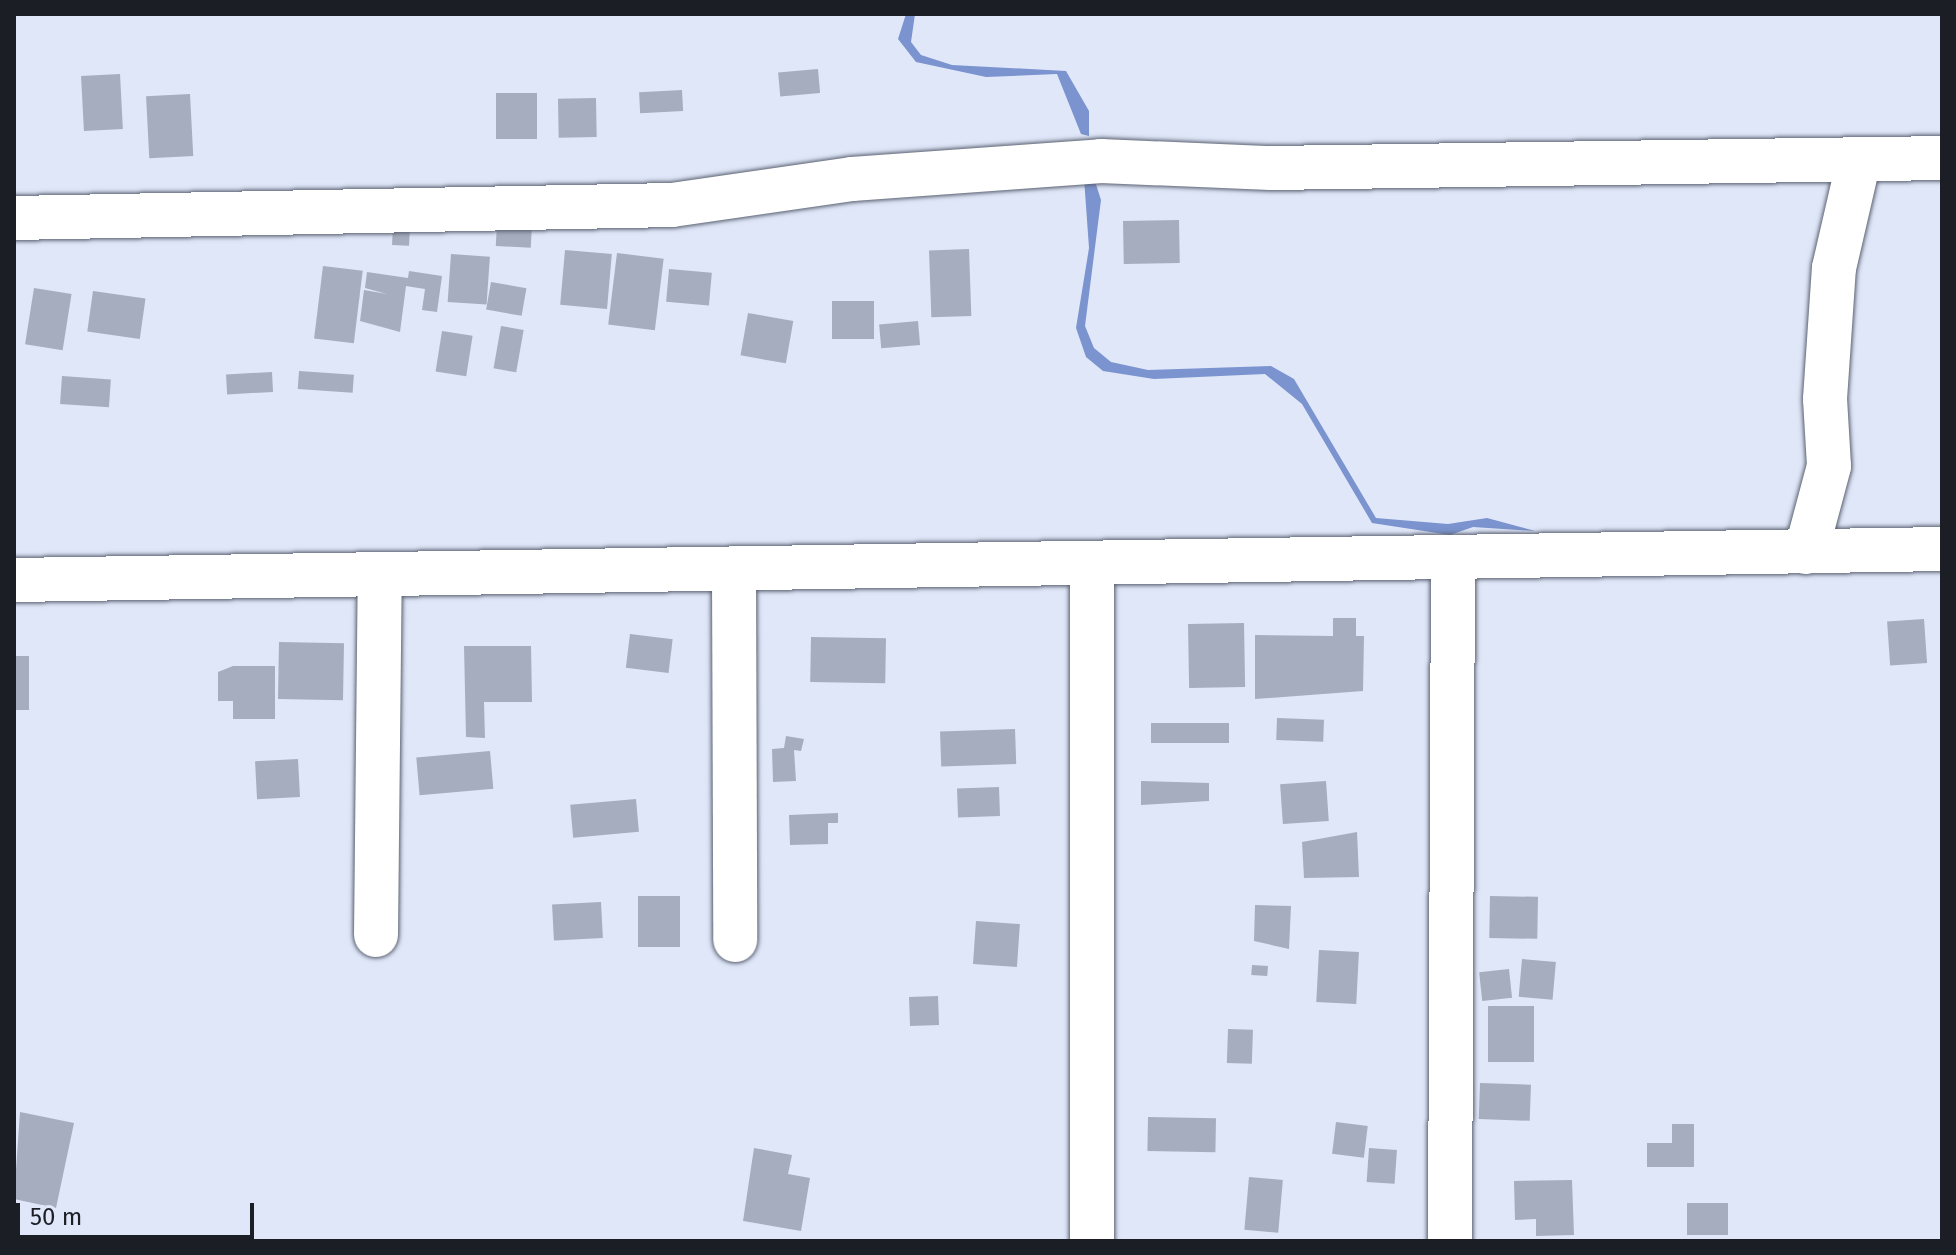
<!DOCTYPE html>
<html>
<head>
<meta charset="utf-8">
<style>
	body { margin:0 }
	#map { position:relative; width:1956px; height:1255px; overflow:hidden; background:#dfe7f9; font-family:"Fira Sans",sans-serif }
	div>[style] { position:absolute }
	.water>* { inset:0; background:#7b93ce }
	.building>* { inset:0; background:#a6adbe; transform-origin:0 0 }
	.roads { filter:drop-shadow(0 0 2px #5b6271) drop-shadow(0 0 2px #5b6271) }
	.minor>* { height:44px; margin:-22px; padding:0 22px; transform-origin:22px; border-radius:22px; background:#fff }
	span { translate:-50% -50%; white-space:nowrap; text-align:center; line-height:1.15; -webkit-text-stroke:8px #dfe7f9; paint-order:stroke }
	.frame { position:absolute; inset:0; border:16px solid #1c1e25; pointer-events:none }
	.scale { position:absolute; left:16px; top:1203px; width:238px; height:36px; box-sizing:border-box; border:4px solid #1c1e25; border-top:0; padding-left:10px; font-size:24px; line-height:28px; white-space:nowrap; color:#1c1e25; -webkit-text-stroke:6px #dfe7f9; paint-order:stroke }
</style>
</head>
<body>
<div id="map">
	<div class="water">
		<i style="clip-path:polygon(906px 14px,915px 14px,911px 42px,921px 55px,952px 65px,1066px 71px,1089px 111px,1089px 136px,1081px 134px,1057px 74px,986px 77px,916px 62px,898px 39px)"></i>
		<i style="clip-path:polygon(1084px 178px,1094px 178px,1101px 200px,1085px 326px,1094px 348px,1111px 362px,1148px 370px,1271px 366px,1294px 379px,1376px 518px,1448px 524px,1487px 518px,1535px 531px,1473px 527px,1450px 535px,1372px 523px,1302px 404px,1265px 374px,1154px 379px,1103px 371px,1086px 357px,1076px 328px,1089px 248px)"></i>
	</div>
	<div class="building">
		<i style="left:818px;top:69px;width:24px;height:40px;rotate:85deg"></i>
		<i style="left:120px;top:74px;width:55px;height:39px;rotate:87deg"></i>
		<i style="left:682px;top:90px;width:21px;height:43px;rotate:87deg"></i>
		<i style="left:537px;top:93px;width:46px;height:41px;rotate:90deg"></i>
		<i style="left:190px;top:94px;width:62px;height:44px;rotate:87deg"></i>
		<i style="left:596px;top:98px;width:39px;height:38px;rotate:89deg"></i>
		<i style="left:1179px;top:220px;width:43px;height:56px;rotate:89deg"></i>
		<i style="left:497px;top:223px;width:35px;height:23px;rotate:3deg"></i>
		<i style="left:393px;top:226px;width:17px;height:19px;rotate:3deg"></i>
		<i style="left:969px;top:249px;width:67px;height:40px;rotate:88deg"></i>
		<i style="left:565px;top:250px;width:47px;height:55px;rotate:5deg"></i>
		<i style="left:617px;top:253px;width:47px;height:72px;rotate:7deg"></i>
		<i style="left:451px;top:254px;width:39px;height:48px;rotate:4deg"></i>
		<i style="left:323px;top:266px;width:40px;height:73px;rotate:7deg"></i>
		<i style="left:669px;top:269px;width:43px;height:33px;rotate:5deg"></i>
		<i style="clip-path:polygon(409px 271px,442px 276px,437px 312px,422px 310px,425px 289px,406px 286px,400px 332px,360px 321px,364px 290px,387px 294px,365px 288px,367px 272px,408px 278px)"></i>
		<i style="left:491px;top:282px;width:36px;height:28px;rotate:10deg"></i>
		<i style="left:34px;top:288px;width:38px;height:57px;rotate:9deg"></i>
		<i style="left:93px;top:291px;width:53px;height:41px;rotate:8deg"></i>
		<i style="left:832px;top:301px;width:42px;height:38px"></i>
		<i style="left:748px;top:313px;width:46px;height:43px;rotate:10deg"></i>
		<i style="left:918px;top:321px;width:24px;height:39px;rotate:85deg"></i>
		<i style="left:501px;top:326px;width:23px;height:43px;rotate:10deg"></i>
		<i style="left:442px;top:331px;width:31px;height:41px;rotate:9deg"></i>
		<i style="left:299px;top:371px;width:55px;height:18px;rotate:4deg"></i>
		<i style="left:272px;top:372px;width:20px;height:46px;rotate:87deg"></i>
		<i style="left:62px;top:376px;width:49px;height:28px;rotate:4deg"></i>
		<i style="clip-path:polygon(1333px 618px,1356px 618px,1356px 636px,1364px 636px,1363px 691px,1255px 699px,1255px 635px,1333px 636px)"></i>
		<i style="left:1924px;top:619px;width:44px;height:37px;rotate:86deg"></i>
		<i style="left:1244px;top:623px;width:64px;height:56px;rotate:89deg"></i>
		<i style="left:630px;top:634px;width:43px;height:34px;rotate:7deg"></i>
		<i style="left:811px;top:637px;width:75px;height:45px;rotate:1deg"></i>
		<i style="left:279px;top:642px;width:65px;height:57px;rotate:1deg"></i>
		<i style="clip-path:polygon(464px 646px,531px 646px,532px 702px,484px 702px,485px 738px,466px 737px)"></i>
		<i style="left:14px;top:656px;width:15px;height:54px"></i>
		<i style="clip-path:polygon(233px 666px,275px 666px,275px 719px,233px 719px,233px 701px,218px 701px,218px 672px)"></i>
		<i style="left:1277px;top:718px;width:47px;height:22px;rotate:2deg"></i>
		<i style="left:1229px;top:723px;width:20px;height:78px;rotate:90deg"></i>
		<i style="left:1015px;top:729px;width:35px;height:75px;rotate:88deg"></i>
		<i style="clip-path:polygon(786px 736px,804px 739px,801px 751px,794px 750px,796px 781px,773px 782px,772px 749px,784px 748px)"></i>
		<i style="left:490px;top:751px;width:38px;height:74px;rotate:85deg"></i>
		<i style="left:298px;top:759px;width:38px;height:43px;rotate:87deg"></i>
		<i style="clip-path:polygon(1141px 781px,1209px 783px,1209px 801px,1141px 805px)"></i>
		<i style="left:1326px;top:781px;width:40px;height:46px;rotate:86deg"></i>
		<i style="left:999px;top:787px;width:29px;height:42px;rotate:88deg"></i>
		<i style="left:636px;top:799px;width:33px;height:66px;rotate:85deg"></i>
		<i style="clip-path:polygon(838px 813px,838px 823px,828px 823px,828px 844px,790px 845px,789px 815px)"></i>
		<i style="clip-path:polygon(1357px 832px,1359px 877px,1304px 878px,1302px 842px)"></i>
		<i style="left:638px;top:896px;width:42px;height:51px"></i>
		<i style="left:1490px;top:896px;width:48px;height:42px;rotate:1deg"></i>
		<i style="left:601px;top:902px;width:36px;height:49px;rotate:87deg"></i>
		<i style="clip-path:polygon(1255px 905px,1291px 906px,1289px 949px,1254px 941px)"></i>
		<i style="left:976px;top:921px;width:44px;height:43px;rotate:4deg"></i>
		<i style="left:1319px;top:950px;width:40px;height:52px;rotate:3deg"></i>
		<i style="left:1522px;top:959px;width:34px;height:38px;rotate:5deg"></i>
		<i style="left:1252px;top:965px;width:16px;height:10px;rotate:4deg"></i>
		<i style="left:1509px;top:969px;width:29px;height:30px;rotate:84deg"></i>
		<i style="left:938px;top:996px;width:29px;height:29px;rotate:88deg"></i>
		<i style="left:1534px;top:1006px;width:56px;height:46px;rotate:90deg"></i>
		<i style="left:1228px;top:1029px;width:25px;height:34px;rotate:2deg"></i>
		<i style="left:1480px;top:1083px;width:51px;height:36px;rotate:2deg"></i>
		<i style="clip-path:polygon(20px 1112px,74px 1123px,56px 1208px,14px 1199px)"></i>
		<i style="left:1148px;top:1117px;width:68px;height:34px;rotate:1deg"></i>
		<i style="left:1336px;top:1122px;width:32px;height:32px;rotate:7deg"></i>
		<i style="clip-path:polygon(1672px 1124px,1694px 1124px,1694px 1167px,1647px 1167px,1647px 1143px,1672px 1143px)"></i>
		<i style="clip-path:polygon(754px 1148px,792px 1155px,788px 1174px,810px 1178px,801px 1231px,743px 1221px)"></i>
		<i style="left:1369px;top:1148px;width:28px;height:34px;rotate:4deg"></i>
		<i style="left:1249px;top:1177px;width:34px;height:53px;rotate:5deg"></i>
		<i style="clip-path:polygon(1572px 1180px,1574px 1235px,1536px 1236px,1536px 1219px,1515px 1220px,1514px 1181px)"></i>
		<i style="left:1687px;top:1203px;width:41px;height:32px"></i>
	</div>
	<div class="roads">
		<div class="minor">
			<i style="left:14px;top:218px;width:658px;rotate:-1.13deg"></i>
			<i style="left:672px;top:205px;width:182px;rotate:-8.2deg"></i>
			<i style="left:852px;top:179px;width:250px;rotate:-4.1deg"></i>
			<i style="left:1101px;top:161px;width:170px;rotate:2.4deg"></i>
			<i style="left:1271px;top:168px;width:671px;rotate:-0.85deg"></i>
			<i style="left:1806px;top:552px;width:89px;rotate:-75deg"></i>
			<i style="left:1829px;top:466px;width:67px;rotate:-93.4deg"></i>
			<i style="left:1825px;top:399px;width:131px;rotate:-86.1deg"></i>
			<i style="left:1834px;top:268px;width:111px;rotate:-77deg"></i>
			<i style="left:734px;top:572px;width:368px;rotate:89.8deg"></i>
			<i style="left:14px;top:580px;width:1928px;rotate:-0.92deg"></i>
			<i style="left:376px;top:935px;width:359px;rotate:-89.4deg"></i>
			<i style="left:1092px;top:1241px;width:673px;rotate:-90deg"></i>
			<i style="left:1450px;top:1241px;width:681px;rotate:-89.75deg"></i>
		</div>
	</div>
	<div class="frame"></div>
	<div class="scale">50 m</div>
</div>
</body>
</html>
